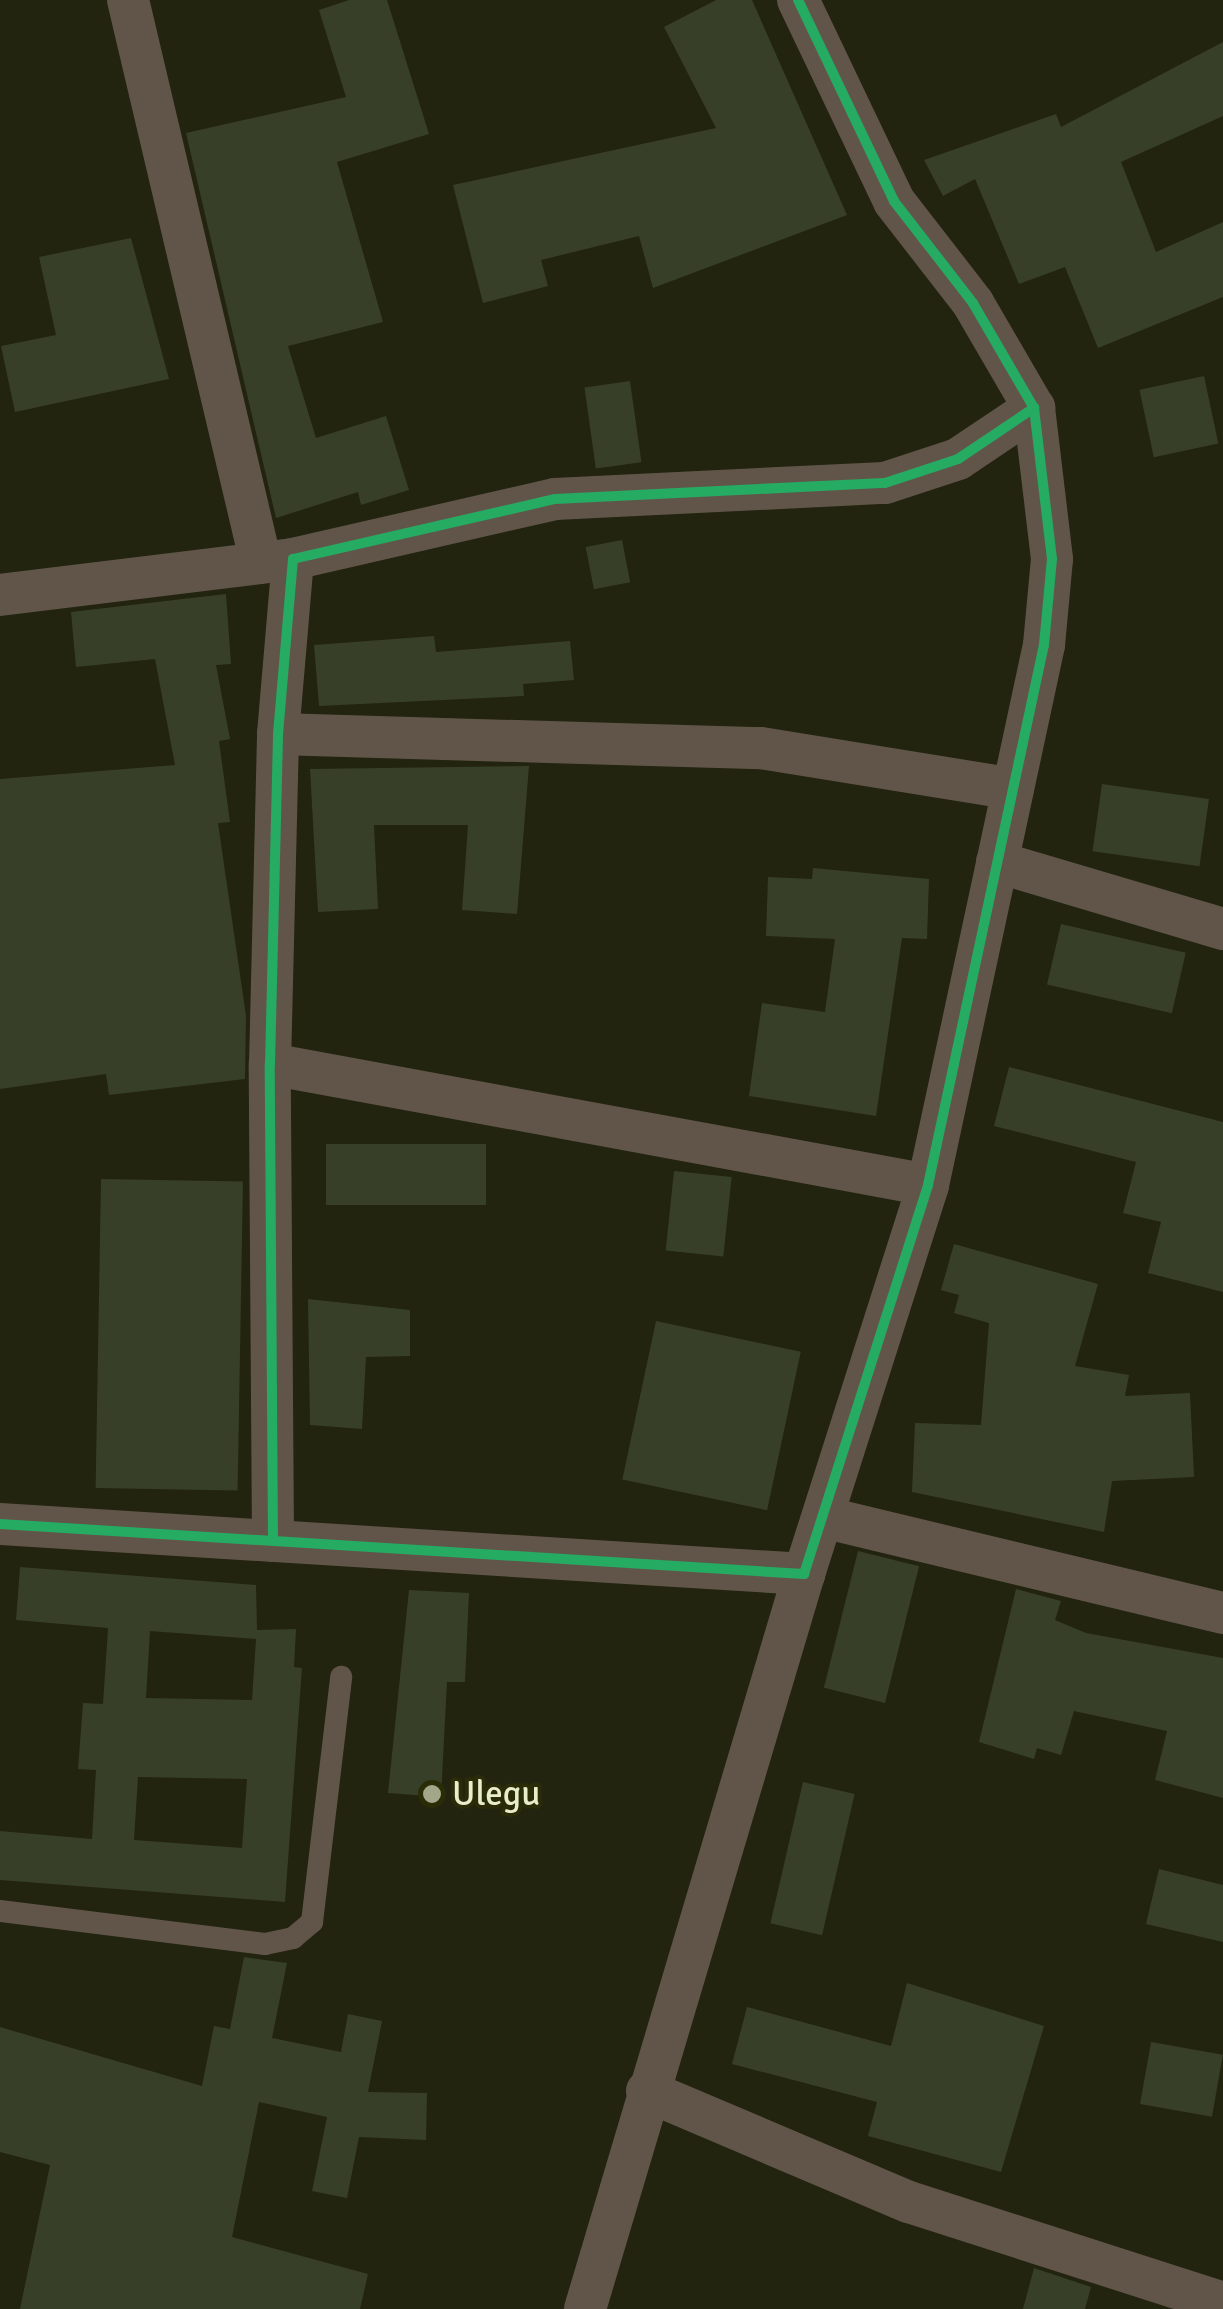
<!DOCTYPE html>
<html>
<head>
<meta charset="utf-8">
<style>
	body { margin:0 }
	#map { position:relative; width:1223px; height:2309px; overflow:hidden; background:#22240f; font-family:Signika,sans-serif }
	div>[style] { position:absolute }
	.building>* { inset:0; background:#383f29; transform-origin:0 0 }
	.service>* { height:22px; margin:-11px; padding:0 11px; transform-origin:11px; border-radius:11px; background:#61554a }
	.minor>* { height:42px; margin:-21px; padding:0 21px; transform-origin:21px; border-radius:21px; background:#61554a }
	.cycleway>* { height:10px; margin:-5px; padding:0 5px; transform-origin:5px; border-radius:5px; background:#26ab63 }
	.dots>* { width:28px; height:28px; translate:-50% -50%; box-sizing:border-box; border:5px solid #292c07; border-radius:50% }
	span { translate:-50% -50%; white-space:nowrap; text-align:center; line-height:1.15; -webkit-text-stroke:8px #292c07; paint-order:stroke }
	.poi-label { font-size:35px; color:#e8edcb }
	.left { translate:0 -50%; text-align:left }
</style>
</head>
<body>
<div id="map">
	<div class="building">
		<i style="clip-path:polygon(349px 0,387px 0,429px 134px,337px 162px,383px 322px,288px 346px,316px 438px,386px 416px,409px 490px,361px 505px,358px 492px,276px 518px,186px 133px,346px 97px,319px 10px)"></i>
		<i style="clip-path:polygon(716px 0,752px 0,847px 215px,653px 288px,639px 236px,541px 260px,548px 286px,483px 303px,453px 185px,716px 128px,664px 27px)"></i>
		<i style="clip-path:polygon(1223px 42px,1223px 116px,1121px 162px,1156px 252px,1223px 222px,1223px 297px,1098px 348px,1065px 267px,1019px 284px,975px 179px,943px 196px,924px 160px,1056px 114px,1061px 127px)"></i>
		<i style="clip-path:polygon(131px 238px,169px 379px,15px 412px,1px 346px,56px 335px,39px 257px)"></i>
		<i style="left:1204px;top:376px;width:69px;height:66px;rotate:78deg"></i>
		<i style="left:630px;top:381px;width:82px;height:46px;rotate:82deg"></i>
		<i style="left:622px;top:540px;width:43px;height:37px;rotate:79deg"></i>
		<i style="clip-path:polygon(226px 594px,231px 664px,216px 665px,230px 739px,219px 741px,230px 822px,218px 823px,246px 1016px,245px 1079px,109px 1095px,106px 1074px,0 1089px,0 779px,175px 765px,155px 659px,76px 667px,71px 612px)"></i>
		<i style="clip-path:polygon(434px 636px,436px 652px,570px 641px,574px 680px,523px 684px,524px 696px,319px 706px,314px 645px)"></i>
		<i style="clip-path:polygon(529px 766px,517px 914px,462px 910px,468px 825px,374px 825px,378px 909px,318px 912px,310px 769px)"></i>
		<i style="left:1102px;top:784px;width:108px;height:68px;rotate:8deg"></i>
		<i style="clip-path:polygon(813px 868px,929px 879px,927px 939px,902px 938px,876px 1116px,749px 1096px,762px 1003px,825px 1012px,835px 939px,766px 936px,768px 877px,812px 879px)"></i>
		<i style="left:1061px;top:924px;width:128px;height:62px;rotate:13deg"></i>
		<i style="clip-path:polygon(1009px 1067px,1223px 1122px,1223px 1292px,1148px 1273px,1161px 1222px,1123px 1213px,1136px 1162px,994px 1126px)"></i>
		<i style="left:326px;top:1144px;width:160px;height:61px"></i>
		<i style="left:674px;top:1171px;width:58px;height:80px;rotate:6deg"></i>
		<i style="left:101px;top:1179px;width:142px;height:309px;rotate:1deg"></i>
		<i style="clip-path:polygon(954px 1244px,1098px 1284px,1075px 1366px,1129px 1375px,1125px 1396px,1190px 1393px,1194px 1477px,1112px 1481px,1104px 1532px,912px 1492px,915px 1423px,981px 1425px,989px 1323px,954px 1313px,959px 1295px,941px 1290px)"></i>
		<i style="clip-path:polygon(308px 1299px,410px 1310px,410px 1356px,366px 1357px,362px 1429px,310px 1425px)"></i>
		<i style="left:656px;top:1321px;width:148px;height:162px;rotate:12deg"></i>
		<i style="left:858px;top:1551px;width:63px;height:141px;rotate:14deg"></i>
		<i style="clip-path:polygon(evenodd,20px 1567px,256px 1585px,257px 1630px,296px 1629px,294px 1667px,302px 1668px,285px 1902px,0 1880px,0 1831px,92px 1839px,96px 1770px,78px 1769px,83px 1703px,103px 1704px,108px 1628px,16px 1620px,20px 1567px,150px 1631px,256px 1639px,252px 1700px,146px 1698px,150px 1631px,20px 1567px,138px 1777px,247px 1779px,242px 1848px,134px 1840px,138px 1777px)"></i>
		<i style="clip-path:polygon(1016px 1589px,1061px 1601px,1055px 1620px,1086px 1633px,1223px 1658px,1223px 1798px,1155px 1780px,1167px 1731px,1074px 1711px,1061px 1755px,1037px 1748px,1034px 1759px,979px 1742px)"></i>
		<i style="clip-path:polygon(409px 1590px,469px 1593px,465px 1682px,447px 1682px,441px 1797px,388px 1793px)"></i>
		<i style="left:803px;top:1782px;width:53px;height:145px;rotate:13deg"></i>
		<i style="clip-path:polygon(1159px 1869px,1223px 1885px,1223px 1942px,1146px 1924px)"></i>
		<i style="clip-path:polygon(244px 1957px,287px 1963px,272px 2038px,341px 2052px,348px 2014px,382px 2021px,368px 2092px,427px 2093px,426px 2140px,359px 2137px,347px 2198px,312px 2191px,327px 2117px,259px 2102px,232px 2237px,368px 2274px,360px 2309px,20px 2309px,50px 2165px,0 2152px,0 2027px,202px 2086px,214px 2026px,230px 2029px)"></i>
		<i style="clip-path:polygon(907px 1983px,1044px 2026px,1001px 2172px,868px 2136px,877px 2102px,732px 2064px,747px 2007px,891px 2046px)"></i>
		<i style="left:1151px;top:2042px;width:73px;height:63px;rotate:10deg"></i>
		<i style="clip-path:polygon(1034px 2268px,1091px 2287px,1085px 2309px,1023px 2309px)"></i>
	</div>
	<div class="service">
		<i style="left:0;top:1911px;width:267px;rotate:7.1deg"></i>
		<i style="left:265px;top:1944px;width:29px;rotate:-12deg"></i>
		<i style="left:293px;top:1938px;width:25px;rotate:-40deg"></i>
		<i style="left:312px;top:1922px;width:247px;rotate:-83.2deg"></i>
	</div>
	<div class="minor">
		<i style="left:128px;top:0;width:578px;rotate:76.71deg"></i>
		<i style="left:0;top:595px;width:289px;rotate:-7deg"></i>
		<i style="left:278px;top:734px;width:483px;rotate:1.7deg"></i>
		<i style="left:761px;top:748px;width:255px;rotate:9.2deg"></i>
		<i style="left:997px;top:862px;width:236px;rotate:16.5deg"></i>
		<i style="left:270px;top:1064px;width:669px;rotate:10.42deg"></i>
		<i style="left:823px;top:1517px;width:411px;rotate:13.5deg"></i>
		<i style="left:0;top:1524px;width:806px;rotate:3.56deg"></i>
		<i style="left:804px;top:1574px;width:408px;rotate:-72.3deg"></i>
		<i style="left:928px;top:1185px;width:552px;rotate:-77.88deg"></i>
		<i style="left:1044px;top:645px;width:86px;rotate:-84.7deg"></i>
		<i style="left:1052px;top:559px;width:152px;rotate:-96.8deg"></i>
		<i style="left:1034px;top:408px;width:121px;rotate:-120.2deg"></i>
		<i style="left:973px;top:303px;width:129px;rotate:-127.8deg"></i>
		<i style="left:894px;top:201px;width:223px;rotate:-115.5deg"></i>
		<i style="left:273px;top:1541px;width:477px;rotate:-90.4deg"></i>
		<i style="left:270px;top:1064px;width:330px;rotate:-88.6deg"></i>
		<i style="left:278px;top:734px;width:176px;rotate:-85.1deg"></i>
		<i style="left:293px;top:559px;width:269px;rotate:-12.9deg"></i>
		<i style="left:555px;top:499px;width:330px;rotate:-2.8deg"></i>
		<i style="left:885px;top:483px;width:77px;rotate:-18.2deg"></i>
		<i style="left:958px;top:459px;width:92px;rotate:-33.9deg"></i>
		<i style="left:647px;top:2091px;width:285px;rotate:23deg"></i>
		<i style="left:909px;top:2202px;width:330px;rotate:17.8deg"></i>
		<i style="left:585px;top:2309px;width:767px;rotate:-73.41deg"></i>
	</div>
	<div class="cycleway">
		<i style="left:0;top:1524px;width:806px;rotate:3.56deg"></i>
		<i style="left:804px;top:1574px;width:408px;rotate:-72.3deg"></i>
		<i style="left:928px;top:1185px;width:552px;rotate:-77.88deg"></i>
		<i style="left:1044px;top:645px;width:86px;rotate:-84.7deg"></i>
		<i style="left:1052px;top:559px;width:152px;rotate:-96.8deg"></i>
		<i style="left:1034px;top:408px;width:121px;rotate:-120.2deg"></i>
		<i style="left:973px;top:303px;width:129px;rotate:-127.8deg"></i>
		<i style="left:894px;top:201px;width:223px;rotate:-115.5deg"></i>
		<i style="left:273px;top:1541px;width:477px;rotate:-90.4deg"></i>
		<i style="left:270px;top:1064px;width:330px;rotate:-88.6deg"></i>
		<i style="left:278px;top:734px;width:176px;rotate:-85.1deg"></i>
		<i style="left:293px;top:559px;width:269px;rotate:-12.9deg"></i>
		<i style="left:555px;top:499px;width:330px;rotate:-2.8deg"></i>
		<i style="left:885px;top:483px;width:77px;rotate:-18.2deg"></i>
		<i style="left:958px;top:459px;width:92px;rotate:-33.9deg"></i>
	</div>
	<div class="dots">
		<i style="left:432px;top:1794px;background:#a3a789"></i>
	</div>
	<div class="poi-label">
		<span class="left" style="left:452px;top:1794px">Ulegu</span>
	</div>
</div>
</body>
</html>
